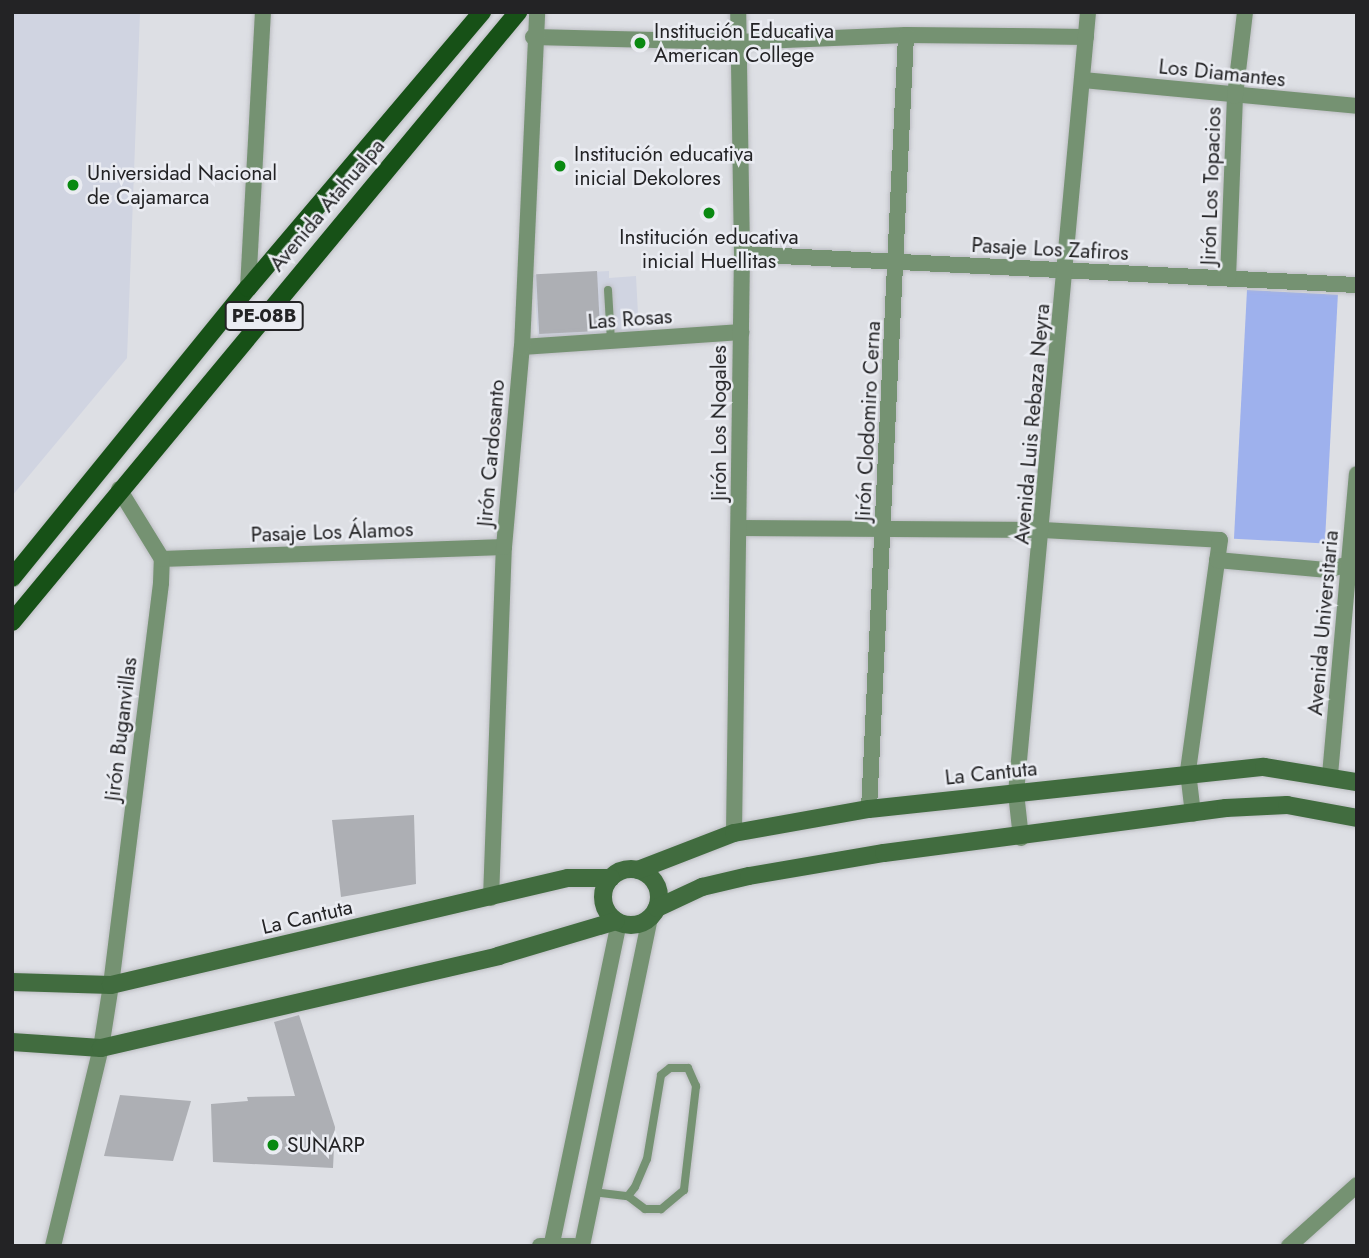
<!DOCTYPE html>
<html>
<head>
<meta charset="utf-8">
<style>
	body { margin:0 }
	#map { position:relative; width:1369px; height:1258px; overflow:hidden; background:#dddfe4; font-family:Jost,sans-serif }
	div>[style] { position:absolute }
	.built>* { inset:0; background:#d0d4e1 }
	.green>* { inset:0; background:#9eb1ed; transform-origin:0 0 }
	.building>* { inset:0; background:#adafb4; transform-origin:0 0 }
	.roads { filter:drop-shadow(0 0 2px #bcbdc2) drop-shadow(0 0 2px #bcbdc2) }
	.lane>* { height:8px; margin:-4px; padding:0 4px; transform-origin:4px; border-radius:4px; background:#759272 }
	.street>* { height:16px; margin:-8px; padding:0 8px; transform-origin:8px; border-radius:8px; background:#759272 }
	.secondary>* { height:18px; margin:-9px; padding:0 9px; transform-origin:9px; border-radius:9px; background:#416c3f }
	.secondary>.ring { margin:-9px; padding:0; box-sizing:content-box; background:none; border:18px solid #416c3f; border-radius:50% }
	.primary>* { height:18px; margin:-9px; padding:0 9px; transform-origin:9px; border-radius:9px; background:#175117 }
	.dots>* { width:19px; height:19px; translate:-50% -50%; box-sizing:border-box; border:4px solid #eaecf2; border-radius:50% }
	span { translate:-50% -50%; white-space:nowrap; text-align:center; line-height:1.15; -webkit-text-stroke:5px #eaecf2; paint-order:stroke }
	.shield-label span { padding:2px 5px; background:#eaecf2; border:2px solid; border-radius:5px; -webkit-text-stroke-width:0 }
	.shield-label { font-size:19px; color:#232325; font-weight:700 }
	.poi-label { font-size:21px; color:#232325 }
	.left { translate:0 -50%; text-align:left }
	.street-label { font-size:21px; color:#232325 }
	.frame { position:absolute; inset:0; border:14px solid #232325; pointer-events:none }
</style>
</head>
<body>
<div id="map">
	<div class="built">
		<i style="clip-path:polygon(12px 12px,140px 12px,127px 358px,12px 496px)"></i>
		<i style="clip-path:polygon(609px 271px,609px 278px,636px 276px,639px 333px,538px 338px,534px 275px)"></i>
	</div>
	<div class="green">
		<i style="left:1247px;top:290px;width:91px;height:249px;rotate:3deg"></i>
	</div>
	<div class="building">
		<i style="left:597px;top:271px;width:60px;height:61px;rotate:87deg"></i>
		<i style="clip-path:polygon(414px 815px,416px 884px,341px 897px,332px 820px)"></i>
		<i style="clip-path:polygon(299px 1015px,335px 1127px,333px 1168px,213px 1162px,211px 1104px,248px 1101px,247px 1097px,295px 1096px,274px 1022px)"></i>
		<i style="clip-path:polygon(120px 1095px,191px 1101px,173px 1161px,104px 1156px)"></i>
	</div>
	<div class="roads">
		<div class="lane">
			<i style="left:608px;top:290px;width:51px;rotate:86.6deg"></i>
			<i style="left:593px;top:1192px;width:35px;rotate:7deg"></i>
			<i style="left:628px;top:1196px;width:11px;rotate:-52deg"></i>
			<i style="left:635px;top:1187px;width:30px;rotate:-67deg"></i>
			<i style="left:647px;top:1159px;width:85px;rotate:-80.5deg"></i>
			<i style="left:661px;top:1075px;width:11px;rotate:-38deg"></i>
			<i style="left:670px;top:1068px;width:18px"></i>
			<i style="left:688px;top:1068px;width:20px;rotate:66deg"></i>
			<i style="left:696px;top:1086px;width:105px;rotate:96.6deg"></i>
			<i style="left:684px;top:1190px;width:30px;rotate:140deg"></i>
			<i style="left:661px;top:1209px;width:16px;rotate:180deg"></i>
			<i style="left:645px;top:1209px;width:21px;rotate:-143deg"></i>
		</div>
		<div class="street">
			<i style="left:533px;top:37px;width:204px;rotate:1.4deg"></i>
			<i style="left:737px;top:42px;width:169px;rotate:-2.4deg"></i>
			<i style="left:906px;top:35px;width:180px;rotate:0.6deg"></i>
			<i style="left:1083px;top:80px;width:275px;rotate:5.4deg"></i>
			<i style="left:742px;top:254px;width:616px;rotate:2.89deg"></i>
			<i style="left:1228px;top:278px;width:182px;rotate:-87.8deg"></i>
			<i style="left:1235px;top:96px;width:85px;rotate:-83.2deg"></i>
			<i style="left:248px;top:288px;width:276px;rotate:-86.9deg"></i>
			<i style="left:522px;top:347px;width:220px;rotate:-3.9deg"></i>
			<i style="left:739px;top:528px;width:304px;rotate:0.4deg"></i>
			<i style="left:1043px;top:530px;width:177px;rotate:3.2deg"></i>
			<i style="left:1220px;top:540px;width:234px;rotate:97.9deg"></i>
			<i style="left:1188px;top:772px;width:42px;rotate:83.2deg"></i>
			<i style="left:162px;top:559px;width:342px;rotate:-2deg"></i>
			<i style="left:1217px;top:560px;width:109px;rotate:5.2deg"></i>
			<i style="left:1326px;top:570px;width:32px;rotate:-14deg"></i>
			<i style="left:1330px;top:775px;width:302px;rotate:-84.9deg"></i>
			<i style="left:869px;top:809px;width:775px;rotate:-87.26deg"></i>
			<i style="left:734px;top:833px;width:579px;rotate:-89.21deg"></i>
			<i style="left:742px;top:254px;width:242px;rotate:-90.9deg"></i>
			<i style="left:1021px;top:838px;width:45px;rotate:-96.3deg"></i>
			<i style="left:1016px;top:793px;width:784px;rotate:-84.73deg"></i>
			<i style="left:491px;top:898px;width:351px;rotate:-87.9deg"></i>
			<i style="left:504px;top:547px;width:201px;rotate:-84.9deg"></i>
			<i style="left:522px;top:347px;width:335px;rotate:-87.4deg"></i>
			<i style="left:552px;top:1243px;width:327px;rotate:-78.2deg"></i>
			<i style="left:53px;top:1246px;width:204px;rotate:-76.4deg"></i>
			<i style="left:101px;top:1048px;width:64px;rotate:-81deg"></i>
			<i style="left:111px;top:985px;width:405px;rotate:-82.9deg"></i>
			<i style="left:161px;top:583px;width:24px;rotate:-88deg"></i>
			<i style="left:162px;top:559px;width:82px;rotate:-121.6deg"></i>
			<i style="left:540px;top:1246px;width:34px"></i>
			<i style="left:582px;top:1246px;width:336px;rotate:-78.3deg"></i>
			<i style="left:1289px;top:1246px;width:91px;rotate:-41.9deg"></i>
		</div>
		<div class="secondary">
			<i class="ring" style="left:603px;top:869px;width:38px;height:38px"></i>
			<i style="left:638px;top:870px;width:103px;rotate:-21.1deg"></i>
			<i style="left:734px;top:833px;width:137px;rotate:-10.1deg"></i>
			<i style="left:869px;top:809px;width:397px;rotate:-6.1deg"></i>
			<i style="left:1264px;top:767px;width:94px;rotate:9.2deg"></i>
			<i style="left:657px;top:908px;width:50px;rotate:-25deg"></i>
			<i style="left:702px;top:887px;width:48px;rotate:-13.2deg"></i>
			<i style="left:749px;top:876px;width:137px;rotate:-9.7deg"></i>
			<i style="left:884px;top:853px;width:345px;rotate:-7.5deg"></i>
			<i style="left:1226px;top:808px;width:61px;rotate:-2.8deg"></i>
			<i style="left:1287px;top:805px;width:71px;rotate:10.5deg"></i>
			<i style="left:12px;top:982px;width:99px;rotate:1.7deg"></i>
			<i style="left:111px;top:985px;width:469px;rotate:-13.2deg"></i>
			<i style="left:568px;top:878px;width:43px"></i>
			<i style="left:12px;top:1042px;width:89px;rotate:3.9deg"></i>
			<i style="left:101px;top:1048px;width:408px;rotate:-13deg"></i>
			<i style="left:498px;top:956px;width:123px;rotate:-16.5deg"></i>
		</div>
		<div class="primary">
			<i style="left:12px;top:578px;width:374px;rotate:-50.9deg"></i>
			<i style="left:248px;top:288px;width:362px;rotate:-49.7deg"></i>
			<i style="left:12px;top:622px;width:793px;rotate:-50.32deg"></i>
		</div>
	</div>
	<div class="dots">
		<i style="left:640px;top:43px;background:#098911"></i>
		<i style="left:560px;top:166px;background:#098911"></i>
		<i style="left:73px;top:185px;background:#098911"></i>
		<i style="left:709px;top:213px;background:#098911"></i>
		<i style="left:273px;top:1145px;background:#098911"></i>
	</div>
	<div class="shield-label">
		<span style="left:264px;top:316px">PE-08B</span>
	</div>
	<div class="poi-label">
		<span class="left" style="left:654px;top:43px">Institución Educativa<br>American College</span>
		<span class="left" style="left:574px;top:166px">Institución educativa<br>inicial Dekolores</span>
		<span class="left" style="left:87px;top:185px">Universidad Nacional<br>de Cajamarca</span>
		<span style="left:709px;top:249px">Institución educativa<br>inicial Huellitas</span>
		<span class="left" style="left:287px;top:1145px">SUNARP</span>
	</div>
	<div class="street-label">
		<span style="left:1222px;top:73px;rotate:6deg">Los Diamantes</span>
		<span style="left:1211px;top:186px;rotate:-88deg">Jirón Los Topacios</span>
		<span style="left:327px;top:205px;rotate:-50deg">Avenida Atahualpa</span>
		<span style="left:1050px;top:249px;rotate:3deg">Pasaje Los Zafiros</span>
		<span style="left:630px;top:319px;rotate:-4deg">Las Rosas</span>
		<span style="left:868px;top:421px;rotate:-87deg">Jirón Clodomiro Cerna</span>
		<span style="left:719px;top:423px;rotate:-90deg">Jirón Los Nogales</span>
		<span style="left:1032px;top:424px;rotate:-85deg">Avenida Luis Rebaza Neyra</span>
		<span style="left:491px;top:453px;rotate:-85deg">Jirón Cardosanto</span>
		<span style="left:332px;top:532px;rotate:-2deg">Pasaje Los Álamos</span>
		<span style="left:1323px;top:623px;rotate:-85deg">Avenida Universitaria</span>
		<span style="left:121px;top:729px;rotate:-83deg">Jirón Buganvillas</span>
		<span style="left:991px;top:773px;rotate:-6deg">La Cantuta</span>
		<span style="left:307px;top:917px;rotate:-13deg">La Cantuta</span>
	</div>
	<div class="frame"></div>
</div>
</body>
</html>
